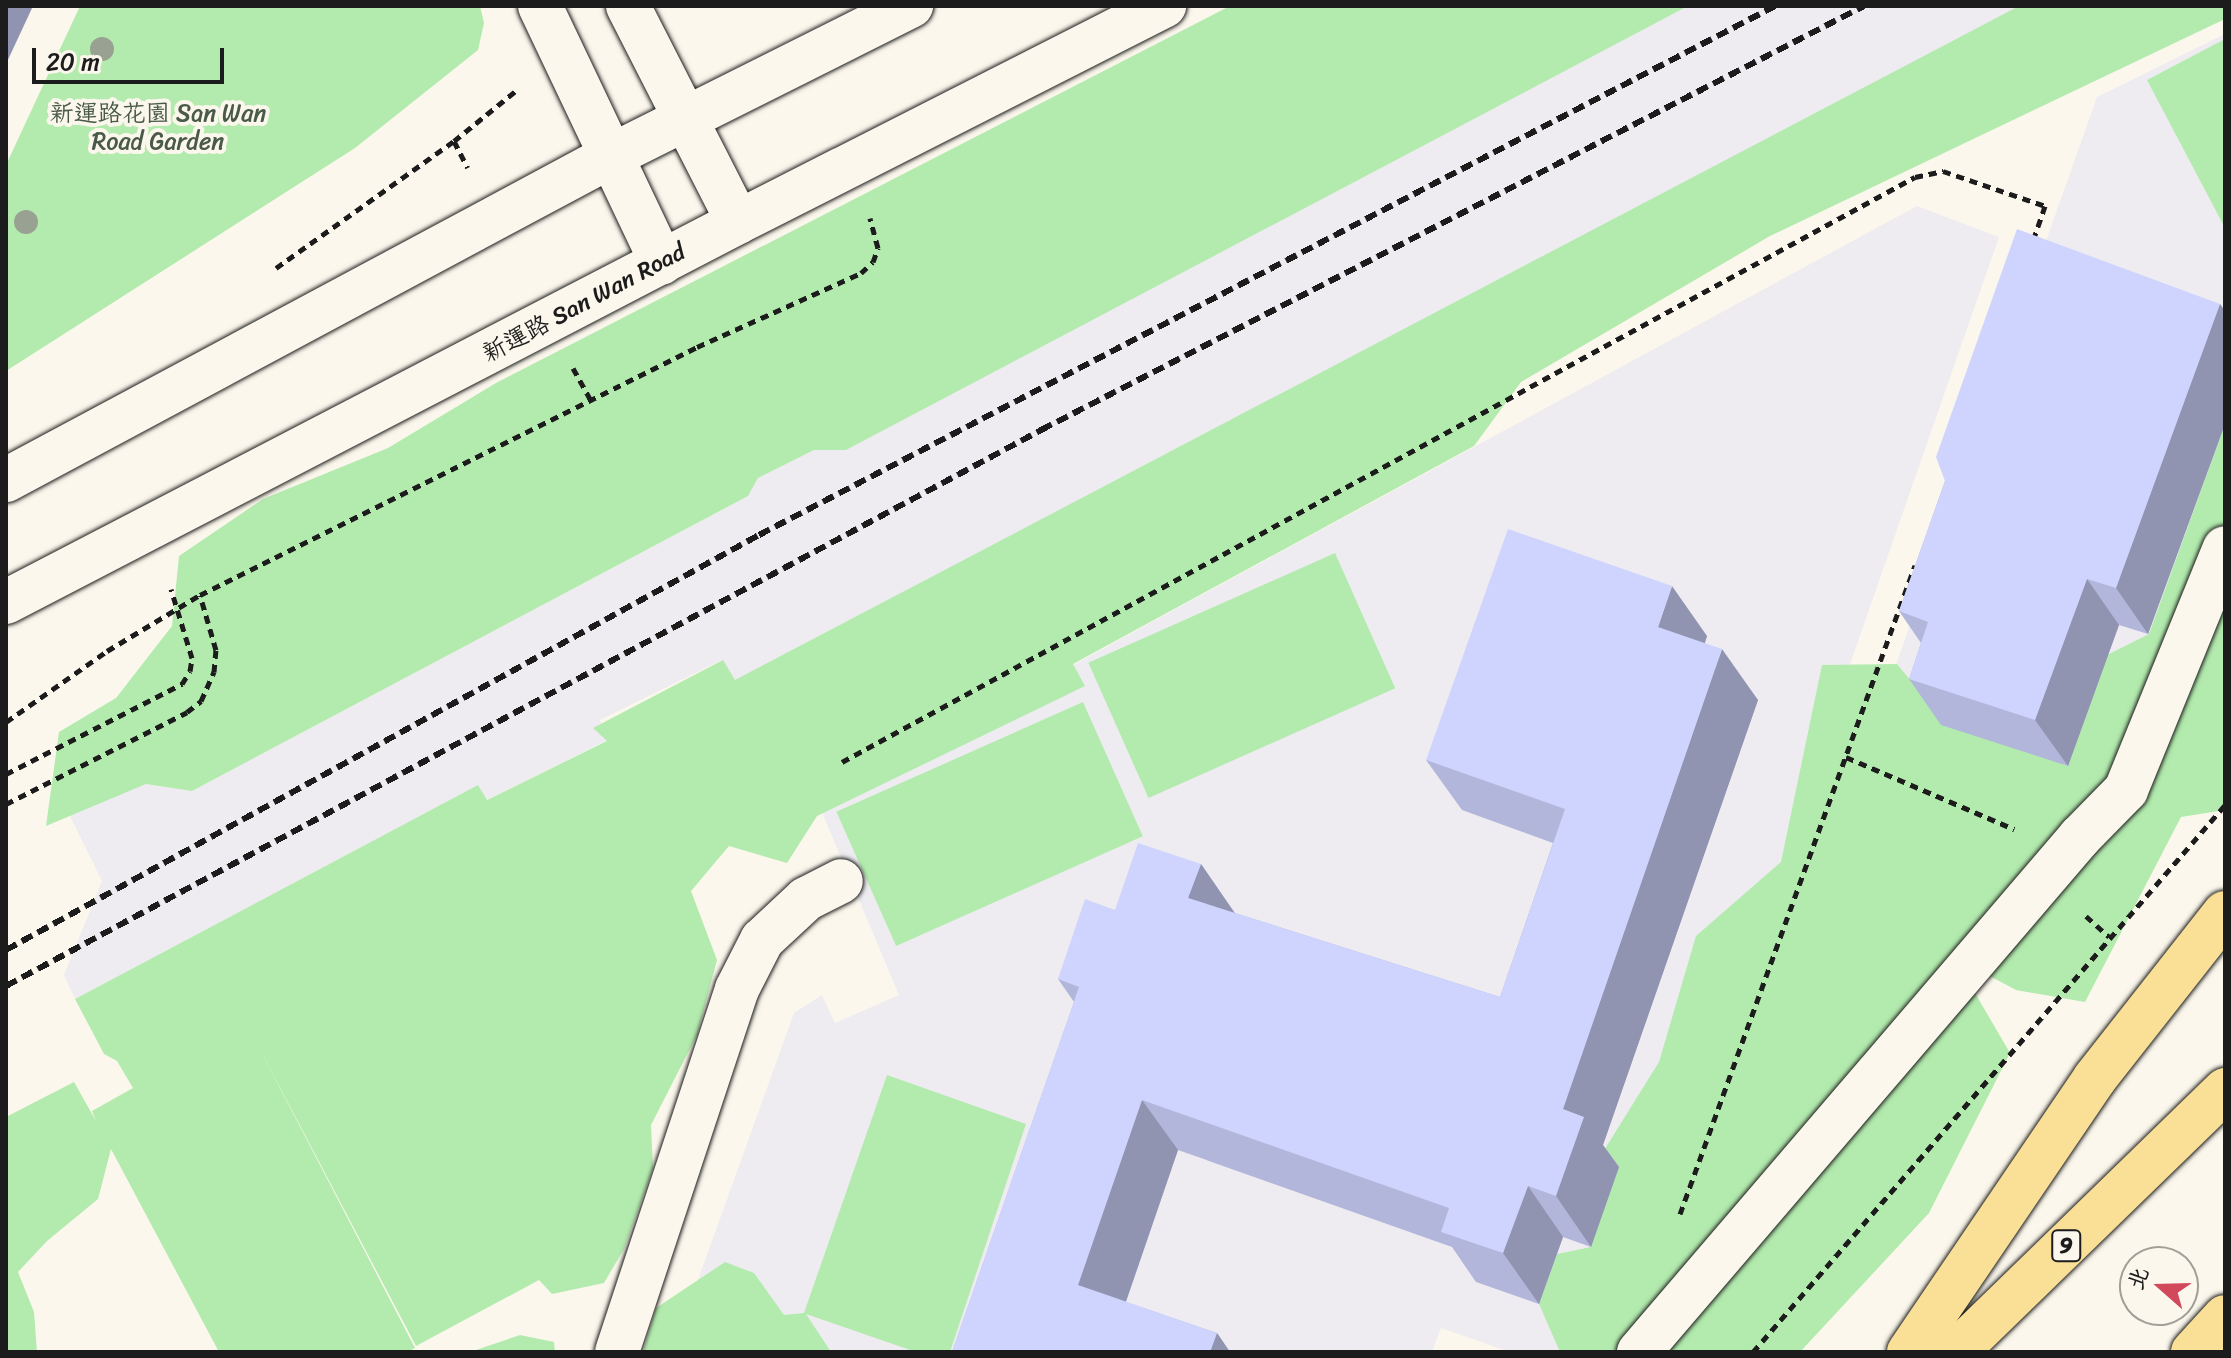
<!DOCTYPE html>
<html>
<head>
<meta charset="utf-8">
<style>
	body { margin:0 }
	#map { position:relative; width:2231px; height:1358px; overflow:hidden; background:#fbf7ec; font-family:Sriracha,"LXGW WenKai TC",sans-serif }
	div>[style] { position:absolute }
	.built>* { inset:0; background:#eeecf1 }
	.green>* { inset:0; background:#b3ebae; transform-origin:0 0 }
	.path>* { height:5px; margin-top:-2.5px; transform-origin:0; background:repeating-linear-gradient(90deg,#1c1c1c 0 8px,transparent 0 14px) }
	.roads { filter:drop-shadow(0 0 2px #1c1c1c) drop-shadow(0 0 2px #1c1c1c) }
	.minor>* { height:44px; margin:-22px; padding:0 22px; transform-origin:22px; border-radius:22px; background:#fbf7ec }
	.highway>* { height:44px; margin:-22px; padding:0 22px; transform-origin:22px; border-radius:22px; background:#fadf96 }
	.rail>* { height:6px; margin-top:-3px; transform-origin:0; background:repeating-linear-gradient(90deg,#1c1c1c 0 12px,transparent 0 18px) }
	.trees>* { width:24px; height:24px; margin:-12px; border-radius:50%; background:#99a192 }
	.wall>* { inset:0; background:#b1b6da }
	.shaded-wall>* { inset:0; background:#9094b1 }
	.building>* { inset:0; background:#ced4fd }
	span { translate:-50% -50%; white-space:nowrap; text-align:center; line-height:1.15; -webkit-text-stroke:8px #fbf7ec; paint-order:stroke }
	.shield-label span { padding:2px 6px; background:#fbf7ec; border:2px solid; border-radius:6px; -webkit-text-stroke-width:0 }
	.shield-label { font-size:22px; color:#1c1c1c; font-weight:700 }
	.park-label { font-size:24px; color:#495a48 }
	.street-label { font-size:24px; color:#1c1c1c }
	.frame { position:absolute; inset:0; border:8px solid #1c1c1c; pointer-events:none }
	.north { position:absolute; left:2119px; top:1246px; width:80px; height:80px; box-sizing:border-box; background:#fbf7ec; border:2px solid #a29f99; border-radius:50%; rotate:290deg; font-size:22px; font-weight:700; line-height:32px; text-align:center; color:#1c1c1c }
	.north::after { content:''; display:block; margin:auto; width:28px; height:36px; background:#d1495b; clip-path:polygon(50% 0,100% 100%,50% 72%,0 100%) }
	.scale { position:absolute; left:32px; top:48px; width:192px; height:36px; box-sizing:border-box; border:4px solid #1c1c1c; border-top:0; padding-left:10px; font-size:24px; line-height:28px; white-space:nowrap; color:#1c1c1c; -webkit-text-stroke:6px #fbf7ec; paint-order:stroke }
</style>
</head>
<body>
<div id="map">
	<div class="built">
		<i style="clip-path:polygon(1680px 6px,2031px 6px,734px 681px,722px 660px,600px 720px,608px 740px,486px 800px,478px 785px,75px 999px,64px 975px,102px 881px,69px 814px,146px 784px,192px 791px,748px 496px,758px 478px,814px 450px,846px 450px)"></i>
		<i style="clip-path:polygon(2225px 34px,2225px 712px,2162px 802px,1880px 710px,2097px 97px)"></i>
		<i style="clip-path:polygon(1917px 206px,1999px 237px,1781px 862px,1603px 1352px,1510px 1352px,1441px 1328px,1432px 1352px,672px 1352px,794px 1013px,822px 995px,835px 1023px,899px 995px,821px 810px,1084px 686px,1073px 665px)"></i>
	</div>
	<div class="green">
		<i style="clip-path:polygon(80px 6px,480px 6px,484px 23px,478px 50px,355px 148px,6px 371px,6px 165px)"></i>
		<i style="clip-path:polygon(1230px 6px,1688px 6px,846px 450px,814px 450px,758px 478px,748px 496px,192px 791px,146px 784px,46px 826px,59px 732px,116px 698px,172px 626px,179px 556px,263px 499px,388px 448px,496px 383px)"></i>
		<i style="clip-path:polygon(2019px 6px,2225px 6px,2225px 19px,1770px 236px,1521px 382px,1474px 446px,1073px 664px,1085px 686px,817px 816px,787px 863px,729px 846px,691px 891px,717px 960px,697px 1035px,651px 1125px,653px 1168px,624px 1249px,604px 1283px,552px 1294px,539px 1280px,416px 1346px,255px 1040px,415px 1348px,407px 1352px,219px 1352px,111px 1149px,98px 1199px,47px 1241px,18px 1272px,34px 1312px,37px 1352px,6px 1352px,6px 1117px,74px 1082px,96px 1121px,92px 1111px,133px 1088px,117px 1061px,104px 1054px,75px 999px,478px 785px,487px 800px,607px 741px,593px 728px,723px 660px,735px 680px)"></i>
		<i style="clip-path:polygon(2225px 39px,2225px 228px,2147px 80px)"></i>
		<i style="clip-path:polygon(2225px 424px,2225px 810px,2181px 817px,2085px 1002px,2016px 990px,1954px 957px,2010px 1053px,1929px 1213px,1800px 1352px,1560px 1352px,1539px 1304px,1557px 1254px,1591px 1247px,1598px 1160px,1659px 1062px,1696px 936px,1781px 862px,1822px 665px,1897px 664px,1921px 693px,2067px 766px,2105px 656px,2149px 634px)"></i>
		<i style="left:1335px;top:553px;width:148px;height:270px;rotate:66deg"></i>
		<i style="left:1083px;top:702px;width:147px;height:270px;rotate:66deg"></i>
		<i style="clip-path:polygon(887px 1075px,1026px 1124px,950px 1352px,916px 1352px,806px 1314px,831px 1352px,643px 1352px,656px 1308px,725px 1262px,754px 1273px,784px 1315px,804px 1313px)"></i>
		<i style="clip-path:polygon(520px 1335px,554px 1342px,555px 1352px,470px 1352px)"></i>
	</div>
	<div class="path">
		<i style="left:454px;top:141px;width:30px;rotate:63deg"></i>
		<i style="left:276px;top:268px;width:219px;rotate:-35.5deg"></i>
		<i style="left:454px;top:141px;width:82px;rotate:-39.1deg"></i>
		<i style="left:573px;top:368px;width:37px;rotate:61deg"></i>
		<i style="left:6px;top:722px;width:123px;rotate:-35.1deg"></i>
		<i style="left:107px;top:651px;width:109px;rotate:-31.1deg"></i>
		<i style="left:200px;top:595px;width:555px;rotate:-26.52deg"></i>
		<i style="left:697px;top:347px;width:180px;rotate:-24.3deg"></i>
		<i style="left:861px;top:273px;width:16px;rotate:-43deg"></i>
		<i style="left:873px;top:262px;width:15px;rotate:-70deg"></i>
		<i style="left:878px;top:248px;width:31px;rotate:-105deg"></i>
		<i style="left:1846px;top:757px;width:183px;rotate:23.2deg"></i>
		<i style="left:842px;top:762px;width:1222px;rotate:-28.6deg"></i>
		<i style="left:1915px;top:177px;width:29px;rotate:-12deg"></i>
		<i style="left:1943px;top:171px;width:108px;rotate:18.9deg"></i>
		<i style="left:2045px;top:206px;width:36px;rotate:109deg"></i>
		<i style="left:6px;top:774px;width:198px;rotate:-27.1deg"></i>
		<i style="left:182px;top:684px;width:15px;rotate:-58deg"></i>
		<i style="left:190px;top:671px;width:13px;rotate:-81deg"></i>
		<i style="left:192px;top:658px;width:72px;rotate:-106.9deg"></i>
		<i style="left:6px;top:804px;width:203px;rotate:-26.9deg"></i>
		<i style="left:187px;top:712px;width:18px;rotate:-38deg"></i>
		<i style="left:201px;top:701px;width:32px;rotate:-66deg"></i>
		<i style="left:214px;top:672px;width:22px;rotate:-85deg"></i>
		<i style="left:216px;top:650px;width:57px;rotate:-106.2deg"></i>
		<i style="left:2086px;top:916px;width:31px;rotate:42deg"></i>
		<i style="left:1680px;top:1214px;width:690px;rotate:-70.09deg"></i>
		<i style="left:1753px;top:1352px;width:722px;rotate:-49.21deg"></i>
	</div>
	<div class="roads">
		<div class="minor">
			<i style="left:540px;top:6px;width:284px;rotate:64.6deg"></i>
			<i style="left:628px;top:6px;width:242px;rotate:63deg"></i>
			<i style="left:6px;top:480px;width:684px;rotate:-28.18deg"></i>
			<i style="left:609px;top:157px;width:338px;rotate:-26.6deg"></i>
			<i style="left:6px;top:602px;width:825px;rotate:-27.43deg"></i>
			<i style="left:738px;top:222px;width:478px;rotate:-26.9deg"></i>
			<i style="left:617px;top:1352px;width:382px;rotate:-71.7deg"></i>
			<i style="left:737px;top:989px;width:55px;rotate:-63deg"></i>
			<i style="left:762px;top:940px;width:60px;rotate:-43deg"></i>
			<i style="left:806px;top:899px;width:39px;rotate:-27deg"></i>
			<i style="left:1639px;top:1352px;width:678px;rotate:-49.43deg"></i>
			<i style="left:2080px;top:837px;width:66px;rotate:-45.6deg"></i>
			<i style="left:2126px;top:790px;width:261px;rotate:-67.8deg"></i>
		</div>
		<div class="highway">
			<i style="left:1909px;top:1352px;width:331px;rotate:-55.8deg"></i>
			<i style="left:2095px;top:1078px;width:210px;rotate:-51.8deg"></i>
			<i style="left:1956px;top:1352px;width:376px;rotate:-44.2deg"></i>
			<i style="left:2193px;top:1352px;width:47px;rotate:-47.6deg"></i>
		</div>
	</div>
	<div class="rail">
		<i style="left:6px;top:950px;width:860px;rotate:-28.86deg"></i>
		<i style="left:759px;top:535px;width:1145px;rotate:-27.5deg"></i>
		<i style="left:6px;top:986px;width:1175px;rotate:-28.24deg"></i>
		<i style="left:1041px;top:430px;width:926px;rotate:-27.26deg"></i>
	</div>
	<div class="trees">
		<i style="left:102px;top:49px"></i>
		<i style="left:26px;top:222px"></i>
	</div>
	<div class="wall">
		<i style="clip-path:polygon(2220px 304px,2225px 311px,2225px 424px,2148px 634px,2119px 625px,2068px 766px,1941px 725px,1909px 679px,1921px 643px,1899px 611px,1945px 481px)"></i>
		<i style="clip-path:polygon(1707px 636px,1705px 643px,1758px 700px,1603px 1145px,1619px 1167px,1591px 1247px,1563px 1237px,1539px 1304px,1476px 1282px,1452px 1247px,1178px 1150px,1126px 1302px,1217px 1333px,1230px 1352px,952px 1352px,1074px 1002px,1058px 979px,1115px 910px,1201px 864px,1235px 913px,1500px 997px,1553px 843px,1462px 810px,1426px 760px)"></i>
	</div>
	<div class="shaded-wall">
		<i style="clip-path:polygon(6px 6px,33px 6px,6px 64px)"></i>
		<i style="clip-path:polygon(2220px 304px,2225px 311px,2225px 424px,2148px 634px,2116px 588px)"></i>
		<i style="clip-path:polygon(2087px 579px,2119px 625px,2068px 766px,2035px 720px)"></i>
		<i style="clip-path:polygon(1672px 586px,1707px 636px,1693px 677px,1658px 627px)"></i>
		<i style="clip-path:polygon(1722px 649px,1758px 700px,1603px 1145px,1619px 1167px,1591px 1247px,1556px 1196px,1563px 1109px)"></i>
		<i style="clip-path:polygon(1201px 864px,1236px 915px,1188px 898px)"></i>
		<i style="clip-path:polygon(1142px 1100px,1178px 1150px,1114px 1336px,1078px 1285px)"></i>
		<i style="clip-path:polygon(1528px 1186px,1563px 1237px,1539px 1304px,1503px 1253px)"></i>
		<i style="clip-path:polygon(1217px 1333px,1230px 1352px,1210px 1352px)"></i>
	</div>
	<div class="building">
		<i style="clip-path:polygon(2017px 229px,2220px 304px,2116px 588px,2087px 579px,2035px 720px,1909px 679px,1928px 622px,1899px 611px,1945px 481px,1936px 457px)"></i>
		<i style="clip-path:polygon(1508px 529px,1672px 586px,1658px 627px,1722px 649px,1563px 1109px,1584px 1117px,1556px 1196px,1528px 1186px,1503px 1253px,1441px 1232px,1449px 1208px,1142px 1100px,1078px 1285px,1217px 1333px,1210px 1352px,952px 1352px,1079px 987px,1058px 979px,1085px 899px,1115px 910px,1138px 843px,1201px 864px,1188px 898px,1500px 997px,1565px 809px,1426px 760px)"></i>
	</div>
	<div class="shield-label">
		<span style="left:2066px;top:1246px">9</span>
	</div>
	<div class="park-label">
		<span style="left:158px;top:128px">新運路花園 San Wan<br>Road Garden</span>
	</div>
	<div class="street-label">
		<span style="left:584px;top:303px;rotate:-28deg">新運路 San Wan Road</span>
	</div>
	<div class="frame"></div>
	<div class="north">北</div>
	<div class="scale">20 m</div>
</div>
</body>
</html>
